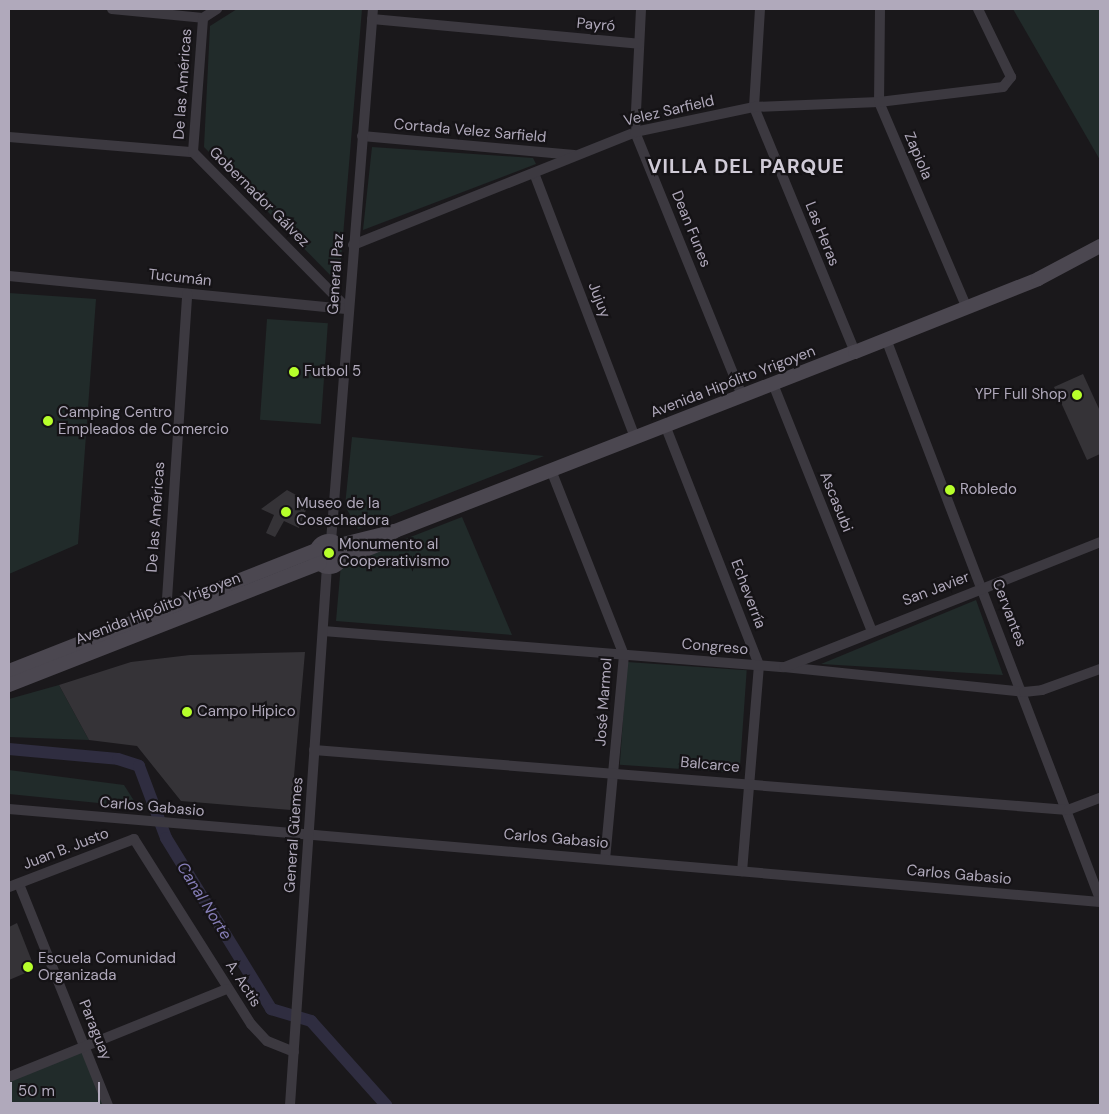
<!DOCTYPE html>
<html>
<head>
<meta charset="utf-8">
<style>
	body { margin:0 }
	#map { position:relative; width:1109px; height:1114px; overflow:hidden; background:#1a181b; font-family:"DM Sans",sans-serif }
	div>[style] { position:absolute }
	.green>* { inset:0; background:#212b2a; transform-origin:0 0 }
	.canal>* { height:12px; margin:-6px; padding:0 6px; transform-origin:6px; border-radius:6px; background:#2f2d40 }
	.building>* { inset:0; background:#353337 }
	.street>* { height:10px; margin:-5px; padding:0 5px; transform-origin:5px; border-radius:5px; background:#3c3940 }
	.secondary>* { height:14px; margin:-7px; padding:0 7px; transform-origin:7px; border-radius:7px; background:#4b4750 }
	.secondary>.ring { margin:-7px; padding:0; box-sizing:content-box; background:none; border:14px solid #4b4750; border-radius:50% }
	.dots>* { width:14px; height:14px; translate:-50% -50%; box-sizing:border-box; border:2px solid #151316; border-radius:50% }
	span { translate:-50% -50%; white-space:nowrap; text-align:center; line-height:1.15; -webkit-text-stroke:4.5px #151316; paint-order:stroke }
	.street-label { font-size:15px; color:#b0a9bb }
	.poi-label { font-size:15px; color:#b0a9bb }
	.left { translate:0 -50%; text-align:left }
	.right { translate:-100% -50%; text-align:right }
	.water-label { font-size:16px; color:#867eb8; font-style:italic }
	.district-label { font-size:20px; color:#d0cbd7; font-weight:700; letter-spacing:1px }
	.frame { position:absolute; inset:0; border:10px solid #b0a9bb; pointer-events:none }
	.scale { position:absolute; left:10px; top:1082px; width:90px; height:22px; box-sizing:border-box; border:2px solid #b0a9bb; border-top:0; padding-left:6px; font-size:15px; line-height:18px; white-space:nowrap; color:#b0a9bb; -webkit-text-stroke:4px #151316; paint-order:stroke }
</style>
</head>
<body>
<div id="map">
	<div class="green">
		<i style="clip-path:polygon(237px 9px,362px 9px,339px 284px,204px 147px,210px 26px)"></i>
		<i style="clip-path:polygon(1013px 9px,1099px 9px,1100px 160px)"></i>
		<i style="clip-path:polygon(372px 147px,533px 158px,536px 164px,363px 230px)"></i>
		<i style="clip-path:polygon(9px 293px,96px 299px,78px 544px,9px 574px)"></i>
		<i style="left:267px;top:319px;width:61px;height:101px;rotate:4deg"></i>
		<i style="clip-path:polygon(352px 437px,544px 456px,358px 529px,345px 506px)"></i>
		<i style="clip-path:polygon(462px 517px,512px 635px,336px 621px,341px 564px)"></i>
		<i style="clip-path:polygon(976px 600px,1003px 675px,821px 664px)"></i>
		<i style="left:627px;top:662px;width:120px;height:103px;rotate:4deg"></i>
		<i style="clip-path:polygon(59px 685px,89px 740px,9px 737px,9px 699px)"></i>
		<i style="clip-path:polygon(9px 770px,124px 785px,138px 807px,9px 794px)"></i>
		<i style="clip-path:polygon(86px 1046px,108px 1105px,9px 1105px,9px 1077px)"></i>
	</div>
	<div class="canal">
		<i style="left:9px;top:749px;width:109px;rotate:5.2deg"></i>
		<i style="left:118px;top:759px;width:22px;rotate:18deg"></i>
		<i style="left:139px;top:766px;width:77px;rotate:69.4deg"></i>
		<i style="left:166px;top:838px;width:201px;rotate:58.4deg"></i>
		<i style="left:271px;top:1009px;width:42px;rotate:16.7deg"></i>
		<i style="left:311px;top:1021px;width:113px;rotate:48.2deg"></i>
	</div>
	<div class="building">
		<i style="clip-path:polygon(1083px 374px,1100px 411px,1100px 454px,1087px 460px,1054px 387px)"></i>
		<i style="clip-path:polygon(287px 490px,309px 502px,299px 528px,284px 521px,275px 537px,266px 533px,274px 515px,261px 509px)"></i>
		<i style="clip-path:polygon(305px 652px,291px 810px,181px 801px,137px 746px,89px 740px,59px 685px,131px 662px,190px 655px)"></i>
		<i style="clip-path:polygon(17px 923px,35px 969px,9px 980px,9px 927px)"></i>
	</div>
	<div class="street">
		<i style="left:112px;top:9px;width:91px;rotate:5.6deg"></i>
		<i style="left:203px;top:18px;width:17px;rotate:-33deg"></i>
		<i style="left:641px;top:9px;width:123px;rotate:92.8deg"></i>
		<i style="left:635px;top:132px;width:285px;rotate:67.9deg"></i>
		<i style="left:760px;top:9px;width:98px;rotate:93.5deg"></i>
		<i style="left:754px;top:107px;width:265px;rotate:67.6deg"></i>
		<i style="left:880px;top:9px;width:93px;rotate:90.6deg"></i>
		<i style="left:879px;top:102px;width:224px;rotate:66.9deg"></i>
		<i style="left:372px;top:19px;width:268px;rotate:5.3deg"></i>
		<i style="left:362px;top:136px;width:213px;rotate:5.1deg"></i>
		<i style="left:9px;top:137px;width:185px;rotate:4.7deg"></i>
		<i style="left:193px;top:152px;width:221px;rotate:45.4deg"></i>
		<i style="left:193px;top:152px;width:134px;rotate:-85.7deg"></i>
		<i style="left:534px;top:173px;width:284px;rotate:69.1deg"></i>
		<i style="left:353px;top:245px;width:304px;rotate:-21.8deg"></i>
		<i style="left:635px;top:132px;width:122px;rotate:-11.9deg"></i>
		<i style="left:754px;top:107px;width:125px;rotate:-2.3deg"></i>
		<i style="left:879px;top:102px;width:125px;rotate:-6.9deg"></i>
		<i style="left:1003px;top:87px;width:13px;rotate:-51deg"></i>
		<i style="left:1011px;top:77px;width:76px;rotate:-115.9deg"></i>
		<i style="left:9px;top:276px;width:341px;rotate:5.6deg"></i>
		<i style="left:886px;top:339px;width:599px;rotate:69.09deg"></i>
		<i style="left:773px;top:384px;width:266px;rotate:68.2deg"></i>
		<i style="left:665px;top:425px;width:258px;rotate:68.6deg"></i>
		<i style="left:759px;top:665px;width:207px;rotate:94.7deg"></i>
		<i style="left:551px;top:470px;width:199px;rotate:68.5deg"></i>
		<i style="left:624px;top:655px;width:204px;rotate:95.3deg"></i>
		<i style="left:331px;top:541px;width:534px;rotate:-85.49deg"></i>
		<i style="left:166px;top:614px;width:321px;rotate:-86.2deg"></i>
		<i style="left:323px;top:631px;width:462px;rotate:4.5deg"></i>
		<i style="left:784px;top:667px;width:241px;rotate:5.9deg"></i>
		<i style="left:1024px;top:692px;width:18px;rotate:-6deg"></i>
		<i style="left:1042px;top:690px;width:62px;rotate:-19.9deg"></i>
		<i style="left:785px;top:667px;width:339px;rotate:-21.6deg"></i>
		<i style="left:314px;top:750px;width:756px;rotate:4.55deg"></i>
		<i style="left:1068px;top:810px;width:34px;rotate:-21deg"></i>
		<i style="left:9px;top:809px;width:1095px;rotate:4.87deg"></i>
		<i style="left:134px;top:839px;width:219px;rotate:57.7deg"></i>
		<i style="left:251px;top:1024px;width:23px;rotate:47deg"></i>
		<i style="left:267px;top:1041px;width:29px;rotate:22deg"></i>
		<i style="left:19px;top:884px;width:238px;rotate:68.1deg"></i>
		<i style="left:9px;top:887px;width:134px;rotate:-21deg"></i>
		<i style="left:9px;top:1077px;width:235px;rotate:-22deg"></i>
		<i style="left:290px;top:1105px;width:539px;rotate:-86.07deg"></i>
	</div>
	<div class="secondary">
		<i class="ring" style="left:316px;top:541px;width:12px;height:12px"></i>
		<i style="left:339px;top:545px;width:58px;rotate:-14deg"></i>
		<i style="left:395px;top:531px;width:494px;rotate:-21.3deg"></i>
		<i style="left:855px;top:352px;width:197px;rotate:-21.7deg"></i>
		<i style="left:1038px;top:279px;width:70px;rotate:-28deg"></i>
		<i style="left:341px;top:560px;width:44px;rotate:-22.5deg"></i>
		<i style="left:382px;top:543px;width:17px;rotate:-45deg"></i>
		<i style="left:9px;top:671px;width:330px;rotate:-21.5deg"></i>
		<i style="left:9px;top:685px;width:334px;rotate:-21.4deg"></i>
	</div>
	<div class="dots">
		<i style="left:294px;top:372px;background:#b7ff2b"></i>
		<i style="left:1077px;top:395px;background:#b7ff2b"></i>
		<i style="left:48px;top:421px;background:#b7ff2b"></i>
		<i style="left:950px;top:490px;background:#b7ff2b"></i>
		<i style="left:286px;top:512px;background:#b7ff2b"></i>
		<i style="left:329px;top:553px;background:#b7ff2b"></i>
		<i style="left:187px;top:712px;background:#b7ff2b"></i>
		<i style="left:28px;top:967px;background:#b7ff2b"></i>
	</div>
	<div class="street-label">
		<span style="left:596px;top:25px;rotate:5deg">Payró</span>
		<span style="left:183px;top:84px;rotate:-86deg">De las Américas</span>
		<span style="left:669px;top:111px;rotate:-13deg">Velez Sarfield</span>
		<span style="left:470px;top:131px;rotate:5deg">Cortada Velez Sarfield</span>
		<span style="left:918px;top:156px;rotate:67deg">Zapiola</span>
		<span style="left:259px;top:197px;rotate:45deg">Gobernador Gálvez</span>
		<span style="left:691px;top:229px;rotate:68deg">Dean Funes</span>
		<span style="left:822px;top:234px;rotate:68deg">Las Heras</span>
		<span style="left:336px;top:274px;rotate:-86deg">General Paz</span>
		<span style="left:180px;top:278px;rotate:6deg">Tucumán</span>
		<span style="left:599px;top:300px;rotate:69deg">Jujuy</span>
		<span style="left:733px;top:382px;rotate:-21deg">Avenida Hipólito Yrigoyen</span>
		<span style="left:836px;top:502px;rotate:68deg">Ascasubi</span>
		<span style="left:156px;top:517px;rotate:-86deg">De las Américas</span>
		<span style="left:936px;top:589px;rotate:-21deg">San Javier</span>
		<span style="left:748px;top:594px;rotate:69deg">Echeverría</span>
		<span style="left:158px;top:609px;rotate:-21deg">Avenida Hipólito Yrigoyen</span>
		<span style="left:1009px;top:613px;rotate:69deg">Cervantes</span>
		<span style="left:715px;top:647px;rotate:5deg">Congreso</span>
		<span style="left:604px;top:702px;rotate:-86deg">José Marmol</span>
		<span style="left:710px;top:765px;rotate:5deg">Balcarce</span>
		<span style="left:152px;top:807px;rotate:5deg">Carlos Gabasio</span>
		<span style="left:294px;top:835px;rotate:-86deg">General Güemes</span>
		<span style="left:556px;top:839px;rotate:5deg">Carlos Gabasio</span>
		<span style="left:66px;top:849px;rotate:-21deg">Juan B. Justo</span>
		<span style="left:959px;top:875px;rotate:5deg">Carlos Gabasio</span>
		<span style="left:243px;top:984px;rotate:57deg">A. Actis</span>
		<span style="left:95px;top:1030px;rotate:68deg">Paraguay</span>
	</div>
	<div class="poi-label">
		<span class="left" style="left:304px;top:372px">Futbol 5</span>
		<span class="right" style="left:1067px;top:395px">YPF Full Shop</span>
		<span class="left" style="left:58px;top:421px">Camping Centro<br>Empleados de Comercio</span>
		<span class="left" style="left:960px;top:490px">Robledo</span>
		<span class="left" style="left:296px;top:512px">Museo de la<br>Cosechadora</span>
		<span class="left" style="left:339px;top:553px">Monumento al<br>Cooperativismo</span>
		<span class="left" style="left:197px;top:712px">Campo Hípico</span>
		<span class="left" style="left:38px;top:967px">Escuela Comunidad<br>Organizada</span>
	</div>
	<div class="water-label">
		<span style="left:204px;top:901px;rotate:58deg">Canal Norte</span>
	</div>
	<div class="district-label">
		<span style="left:746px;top:166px">VILLA DEL PARQUE</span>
	</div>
	<div class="frame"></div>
	<div class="scale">50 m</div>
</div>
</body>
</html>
